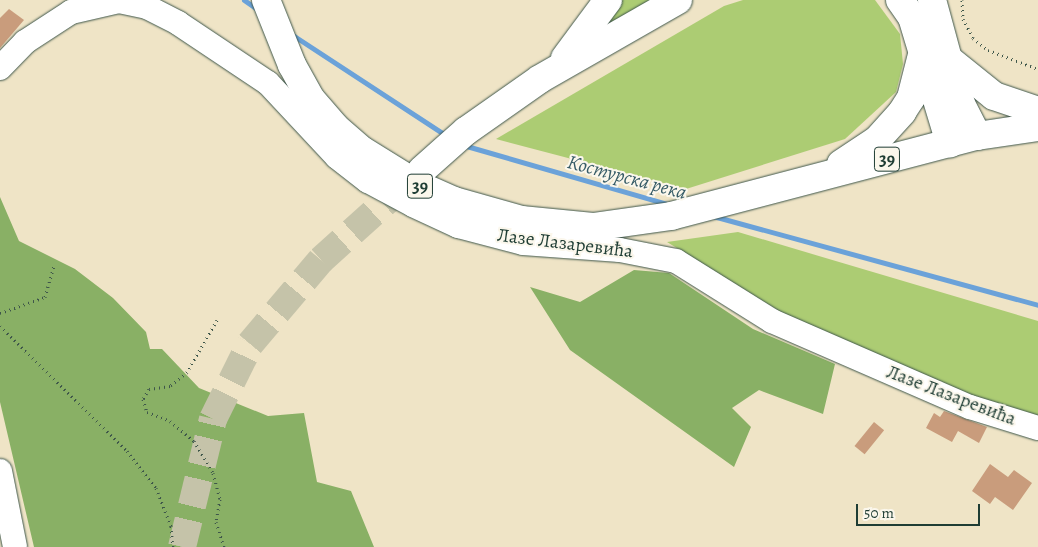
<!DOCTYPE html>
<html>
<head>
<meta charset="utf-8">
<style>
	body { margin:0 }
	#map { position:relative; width:1038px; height:547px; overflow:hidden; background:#efe4c6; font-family:Alegreya,serif }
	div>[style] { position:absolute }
	.green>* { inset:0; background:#accc73 }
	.forest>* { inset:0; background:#89b065 }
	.stream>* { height:5px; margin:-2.5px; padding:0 2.5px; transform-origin:2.5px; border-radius:2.5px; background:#6ba2d9 }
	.building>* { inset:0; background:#c99c7c; transform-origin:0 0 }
	.major-tunnel>* { height:28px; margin-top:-14px; transform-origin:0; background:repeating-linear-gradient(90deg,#c5c3a9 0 28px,transparent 0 42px) }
	.path>* { height:3px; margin-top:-1.5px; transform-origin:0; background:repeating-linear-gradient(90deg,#3e564a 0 1px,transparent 0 5px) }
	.roads { filter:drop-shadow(0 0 1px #3e564a) drop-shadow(0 0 1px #3e564a) }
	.minor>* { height:24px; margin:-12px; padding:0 12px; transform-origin:12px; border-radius:12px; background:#fff }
	.major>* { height:28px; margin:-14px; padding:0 14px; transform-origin:14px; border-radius:14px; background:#fff }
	span { translate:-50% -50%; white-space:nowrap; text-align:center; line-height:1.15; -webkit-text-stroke:4px #fbf7ec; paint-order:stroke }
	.shield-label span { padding:1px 4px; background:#fbf7ec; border:1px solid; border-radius:4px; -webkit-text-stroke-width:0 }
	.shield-label { font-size:18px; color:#1f3d34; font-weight:700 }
	.street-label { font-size:19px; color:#1f3d34 }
	.water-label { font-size:20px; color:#365b66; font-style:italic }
	.scale { position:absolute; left:856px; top:504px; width:124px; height:22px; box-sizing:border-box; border:2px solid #1f3d34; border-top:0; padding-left:6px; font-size:15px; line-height:18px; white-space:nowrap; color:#1f3d34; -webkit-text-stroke:4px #fbf7ec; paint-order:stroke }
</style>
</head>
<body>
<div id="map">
	<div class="green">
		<i style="clip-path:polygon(618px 0,657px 0,604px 26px)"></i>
		<i style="clip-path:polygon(743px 0,875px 0,900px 34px,903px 64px,896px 92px,845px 139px,686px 189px,496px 139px,724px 6px)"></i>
		<i style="clip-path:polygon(738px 232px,1038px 321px,1038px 422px,916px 375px,789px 317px,667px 242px)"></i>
	</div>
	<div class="forest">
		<i style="clip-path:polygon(0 197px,19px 241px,75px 269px,113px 298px,146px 332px,150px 349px,162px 349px,199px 388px,268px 416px,304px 413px,317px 482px,351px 491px,374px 547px,34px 547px,0 402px)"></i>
		<i style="clip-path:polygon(634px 270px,669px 273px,753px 329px,835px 364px,823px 414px,759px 390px,732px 408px,751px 427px,734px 467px,570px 350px,530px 287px,580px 302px)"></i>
	</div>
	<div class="stream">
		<i style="left:244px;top:0;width:19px;rotate:35deg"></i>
		<i style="left:291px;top:34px;width:186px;rotate:33.2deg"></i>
		<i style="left:463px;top:145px;width:213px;rotate:16.1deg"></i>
		<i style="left:713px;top:216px;width:337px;rotate:15.3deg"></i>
	</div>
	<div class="building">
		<i style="clip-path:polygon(9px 9px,24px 20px,0 48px,0 18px)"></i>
		<i style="clip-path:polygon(944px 411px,987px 427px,979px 443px,958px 431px,952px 442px,926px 428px,934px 413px,940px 417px)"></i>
		<i style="left:874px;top:422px;width:13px;height:31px;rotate:39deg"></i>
		<i style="clip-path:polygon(990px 464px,1008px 477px,1014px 470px,1032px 483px,1013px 510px,995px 497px,990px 504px,972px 491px)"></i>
	</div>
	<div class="major-tunnel">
		<i style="left:182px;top:547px;width:132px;rotate:-76.4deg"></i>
		<i style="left:213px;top:419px;width:84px;rotate:-63.7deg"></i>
		<i style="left:250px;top:344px;width:110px;rotate:-49.8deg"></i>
		<i style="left:321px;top:260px;width:121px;rotate:-42deg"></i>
	</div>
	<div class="path">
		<i style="left:962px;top:0;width:19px;rotate:87deg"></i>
		<i style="left:963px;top:19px;width:21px;rotate:62deg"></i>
		<i style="left:973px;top:38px;width:19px;rotate:39deg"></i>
		<i style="left:988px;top:50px;width:53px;rotate:20.8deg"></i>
		<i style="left:0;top:313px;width:48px;rotate:-19.6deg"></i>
		<i style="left:45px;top:297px;width:32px;rotate:-74deg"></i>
		<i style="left:217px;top:320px;width:60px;rotate:120deg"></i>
		<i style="left:187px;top:372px;width:22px;rotate:141deg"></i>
		<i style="left:170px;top:386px;width:21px;rotate:172deg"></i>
		<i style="left:149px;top:389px;width:12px;rotate:121deg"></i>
		<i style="left:143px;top:399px;width:14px;rotate:73deg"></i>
		<i style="left:147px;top:412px;width:25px;rotate:21deg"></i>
		<i style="left:170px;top:421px;width:31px;rotate:40deg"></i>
		<i style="left:194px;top:441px;width:37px;rotate:59deg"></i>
		<i style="left:213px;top:473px;width:27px;rotate:75deg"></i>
		<i style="left:220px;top:499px;width:23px;rotate:100deg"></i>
		<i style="left:216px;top:522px;width:26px;rotate:72deg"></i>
		<i style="left:0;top:326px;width:178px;rotate:44.5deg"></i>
		<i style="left:127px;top:451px;width:47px;rotate:51.9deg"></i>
		<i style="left:156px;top:488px;width:41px;rotate:68.5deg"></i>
		<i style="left:171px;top:526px;width:21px;rotate:85deg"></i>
	</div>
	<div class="roads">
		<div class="minor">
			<i style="left:0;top:68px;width:36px;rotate:-46deg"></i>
			<i style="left:25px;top:42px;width:55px;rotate:-33.1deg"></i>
			<i style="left:71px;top:12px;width:49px;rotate:-12.9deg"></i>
			<i style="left:119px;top:1px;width:29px;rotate:12deg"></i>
			<i style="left:147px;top:7px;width:35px;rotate:27deg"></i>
			<i style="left:178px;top:23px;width:108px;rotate:33.7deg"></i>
			<i style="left:268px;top:83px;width:101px;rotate:47deg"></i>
			<i style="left:337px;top:157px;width:39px;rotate:38deg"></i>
			<i style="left:368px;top:181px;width:51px;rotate:28.1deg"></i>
			<i style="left:413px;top:205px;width:50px;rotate:25deg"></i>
			<i style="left:458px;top:226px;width:67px;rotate:14.7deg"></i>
			<i style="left:523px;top:243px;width:97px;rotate:4.1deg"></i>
			<i style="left:620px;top:250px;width:57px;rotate:11.1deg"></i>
			<i style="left:676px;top:261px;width:113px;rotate:32deg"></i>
			<i style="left:772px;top:321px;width:216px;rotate:23.5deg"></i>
			<i style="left:970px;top:407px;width:71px;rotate:17.2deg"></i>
			<i style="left:0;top:471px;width:77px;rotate:78.8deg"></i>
		</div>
		<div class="major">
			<i style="left:266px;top:0;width:70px;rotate:68.2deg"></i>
			<i style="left:292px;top:65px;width:38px;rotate:61deg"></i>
			<i style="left:310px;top:98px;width:38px;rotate:49deg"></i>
			<i style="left:335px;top:127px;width:37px;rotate:41deg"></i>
			<i style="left:363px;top:151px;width:65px;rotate:31.7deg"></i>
			<i style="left:418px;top:185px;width:39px;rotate:24deg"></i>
			<i style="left:454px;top:201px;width:70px;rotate:15.8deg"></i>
			<i style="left:521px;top:220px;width:72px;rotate:5.6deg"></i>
			<i style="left:593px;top:227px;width:79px;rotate:-8deg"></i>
			<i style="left:671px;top:216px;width:316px;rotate:-14.7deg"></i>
			<i style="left:977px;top:136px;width:62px;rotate:-8.4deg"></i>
			<i style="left:900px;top:0;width:21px;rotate:55deg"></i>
			<i style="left:912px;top:17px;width:132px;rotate:73.2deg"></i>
			<i style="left:932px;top:0;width:61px;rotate:74.8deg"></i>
			<i style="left:948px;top:59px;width:59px;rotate:38.8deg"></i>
			<i style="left:994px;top:96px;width:46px;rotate:18.8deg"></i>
			<i style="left:565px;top:58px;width:72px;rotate:-53.4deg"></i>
			<i style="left:948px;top:59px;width:47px;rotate:73.9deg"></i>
			<i style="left:961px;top:104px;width:36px;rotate:63deg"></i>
			<i style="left:841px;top:164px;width:43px;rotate:-33.7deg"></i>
			<i style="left:877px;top:140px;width:38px;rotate:-48deg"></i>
			<i style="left:902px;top:112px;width:17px;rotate:-57deg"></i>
			<i style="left:911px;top:98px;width:49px;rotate:-75.7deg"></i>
			<i style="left:422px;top:170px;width:59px;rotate:-41.6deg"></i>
			<i style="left:466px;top:131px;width:90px;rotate:-35.1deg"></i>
			<i style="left:540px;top:79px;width:159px;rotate:-29.8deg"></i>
		</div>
	</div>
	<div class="shield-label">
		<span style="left:887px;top:159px">39</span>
		<span style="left:420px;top:186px">39</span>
	</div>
	<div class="street-label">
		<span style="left:565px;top:244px;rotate:7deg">Лазе Лазаревића</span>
		<span style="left:951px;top:396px;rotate:21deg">Лазе Лазаревића</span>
	</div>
	<div class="water-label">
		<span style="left:627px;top:177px;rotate:15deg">Костурска река</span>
	</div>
	<div class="scale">50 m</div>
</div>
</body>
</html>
